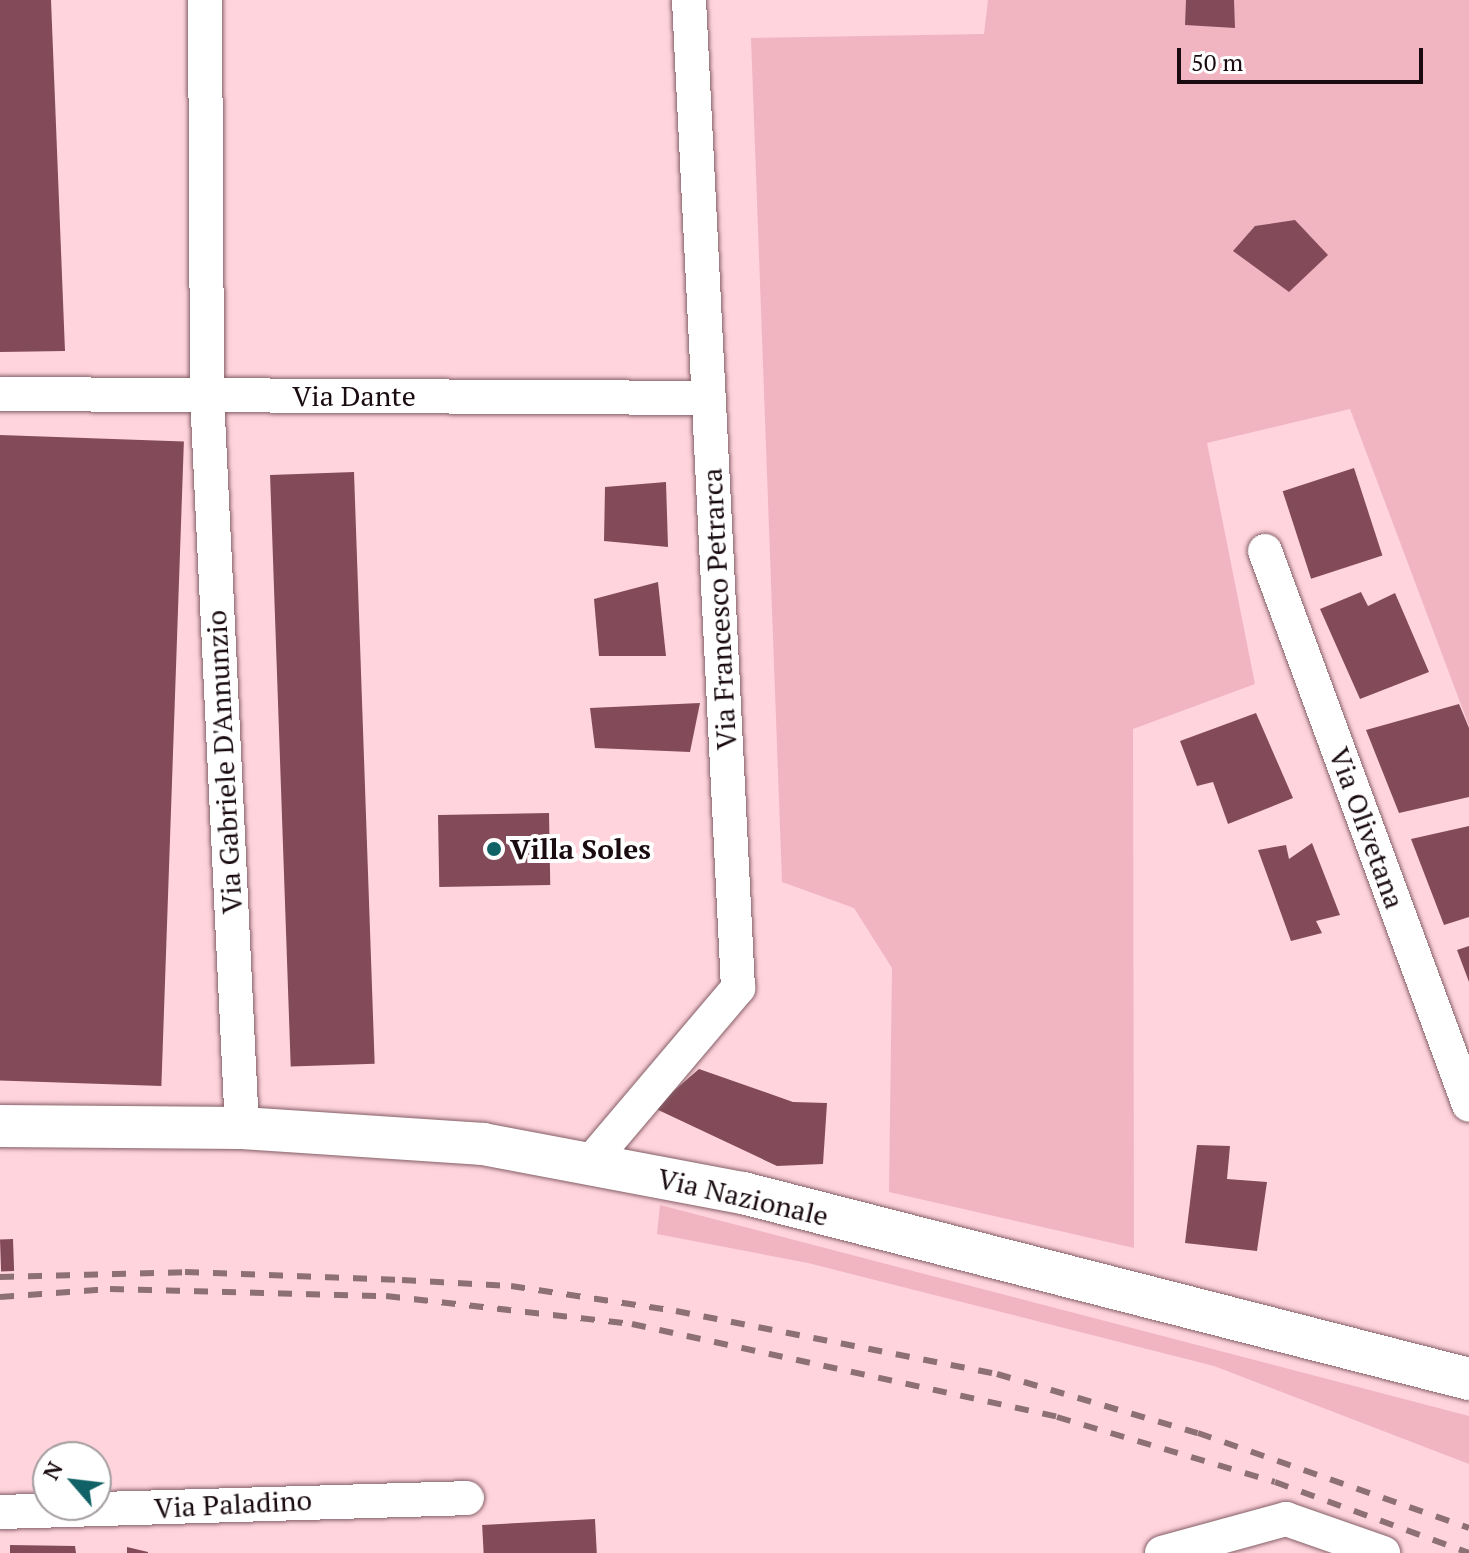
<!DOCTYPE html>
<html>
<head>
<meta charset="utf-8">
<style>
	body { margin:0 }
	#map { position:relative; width:1469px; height:1553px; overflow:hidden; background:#ffd4dd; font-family:"PT Serif",serif }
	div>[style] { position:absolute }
	.green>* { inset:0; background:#f1b5c2 }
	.building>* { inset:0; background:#834b59; transform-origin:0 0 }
	.roads { filter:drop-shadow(0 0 2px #845f67) drop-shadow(0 0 2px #845f67) }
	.minor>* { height:34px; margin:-17px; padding:0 17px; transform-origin:17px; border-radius:17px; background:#fff }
	.major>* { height:42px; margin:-21px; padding:0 21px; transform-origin:21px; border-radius:21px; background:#fff }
	.rail>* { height:6px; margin-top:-3px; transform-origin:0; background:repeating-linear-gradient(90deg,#8c7076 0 14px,transparent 0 28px) }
	.dots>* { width:22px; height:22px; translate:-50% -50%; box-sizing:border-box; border:4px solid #fff; border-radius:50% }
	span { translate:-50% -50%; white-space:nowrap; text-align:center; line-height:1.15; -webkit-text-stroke:8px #fff; paint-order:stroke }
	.street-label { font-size:28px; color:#190b0f }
	.poi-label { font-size:28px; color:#190b0f; font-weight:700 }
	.left { translate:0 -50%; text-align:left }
	.north { position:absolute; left:32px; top:1441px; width:80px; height:80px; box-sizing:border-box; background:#fff; border:2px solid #a39d9f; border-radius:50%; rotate:298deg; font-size:22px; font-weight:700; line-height:32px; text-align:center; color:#190b0f }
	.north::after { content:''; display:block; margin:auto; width:28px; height:36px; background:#116267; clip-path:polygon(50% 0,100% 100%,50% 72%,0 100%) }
	.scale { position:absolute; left:1177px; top:48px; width:246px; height:36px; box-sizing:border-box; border:4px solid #190b0f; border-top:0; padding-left:10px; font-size:24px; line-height:28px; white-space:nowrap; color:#190b0f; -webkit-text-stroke:6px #fff; paint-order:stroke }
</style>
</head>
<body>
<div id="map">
	<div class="green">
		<i style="clip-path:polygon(988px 0,1469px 0,1469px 726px,1350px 409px,1207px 443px,1255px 684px,1133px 729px,1134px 1248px,889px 1192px,892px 968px,854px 908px,782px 882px,751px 38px,984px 34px)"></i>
		<i style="clip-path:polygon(660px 1205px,1469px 1416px,1469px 1464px,1214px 1366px,808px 1263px,657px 1234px)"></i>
	</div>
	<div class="building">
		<i style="clip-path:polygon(0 0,51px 0,65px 351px,0 352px)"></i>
		<i style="clip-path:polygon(1186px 0,1234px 0,1235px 28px,1185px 25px)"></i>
		<i style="clip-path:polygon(1295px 220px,1328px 255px,1289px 292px,1233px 251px,1255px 226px)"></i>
		<i style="left:0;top:435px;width:184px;height:645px;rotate:2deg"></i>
		<i style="left:1354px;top:468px;width:92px;height:75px;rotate:72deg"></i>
		<i style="left:354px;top:472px;width:592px;height:84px;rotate:88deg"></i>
		<i style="clip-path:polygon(666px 482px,668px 547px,604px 541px,605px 487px)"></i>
		<i style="clip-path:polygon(658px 582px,666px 656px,599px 656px,594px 599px)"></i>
		<i style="clip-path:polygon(1361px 592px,1368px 606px,1395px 593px,1429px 672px,1360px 699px,1320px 609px)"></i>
		<i style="clip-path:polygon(700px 703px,690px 752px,595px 748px,590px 708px)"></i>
		<i style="clip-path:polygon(1459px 704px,1469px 728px,1469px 797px,1399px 813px,1366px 730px)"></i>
		<i style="clip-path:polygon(1256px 713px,1293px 798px,1228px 824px,1213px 782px,1197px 786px,1180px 741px)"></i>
		<i style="left:549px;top:813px;width:72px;height:111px;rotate:89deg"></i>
		<i style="clip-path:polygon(1469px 826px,1469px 917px,1444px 925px,1411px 839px)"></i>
		<i style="clip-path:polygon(1312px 843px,1340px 915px,1316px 921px,1322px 933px,1291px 941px,1258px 850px,1286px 845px,1289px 859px)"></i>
		<i style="clip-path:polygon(1469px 946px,1469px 982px,1457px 950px)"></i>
		<i style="clip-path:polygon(699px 1069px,793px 1102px,827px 1103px,823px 1164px,777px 1166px,654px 1108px)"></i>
		<i style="clip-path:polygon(1197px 1145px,1230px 1146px,1227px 1179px,1267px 1182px,1257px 1251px,1185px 1243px)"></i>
		<i style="left:13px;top:1239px;width:32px;height:13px;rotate:88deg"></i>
		<i style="left:595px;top:1519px;width:34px;height:113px;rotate:87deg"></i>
		<i style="clip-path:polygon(10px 1545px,75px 1546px,76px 1553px,10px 1553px)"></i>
		<i style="clip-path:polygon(127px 1547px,148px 1552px,148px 1553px,127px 1553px)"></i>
	</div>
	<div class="roads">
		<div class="minor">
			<i style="left:205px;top:0;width:395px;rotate:89.7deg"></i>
			<i style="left:207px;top:395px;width:734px;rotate:87.27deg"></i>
			<i style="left:0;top:394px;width:707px;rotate:0.32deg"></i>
			<i style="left:1265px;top:551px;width:590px;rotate:69.78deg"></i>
			<i style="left:589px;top:1164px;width:231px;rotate:-49.7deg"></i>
			<i style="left:738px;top:988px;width:989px;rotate:-92.84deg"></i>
			<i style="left:0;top:1512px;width:467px;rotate:-1.7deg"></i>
			<i style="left:1162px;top:1553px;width:129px;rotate:-15.3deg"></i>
			<i style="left:1286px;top:1519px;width:103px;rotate:19.3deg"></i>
		</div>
		<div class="major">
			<i style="left:0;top:1126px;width:242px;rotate:0.5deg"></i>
			<i style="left:242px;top:1128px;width:242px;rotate:3.8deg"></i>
			<i style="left:483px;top:1144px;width:265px;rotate:10.7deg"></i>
			<i style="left:743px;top:1193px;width:749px;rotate:14.37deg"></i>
		</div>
	</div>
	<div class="rail">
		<i style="left:0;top:1277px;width:185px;rotate:-1.5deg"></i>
		<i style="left:185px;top:1272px;width:217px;rotate:2.1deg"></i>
		<i style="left:402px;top:1280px;width:109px;rotate:3.2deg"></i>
		<i style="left:511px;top:1286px;width:167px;rotate:8.6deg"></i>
		<i style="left:676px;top:1311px;width:327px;rotate:11.1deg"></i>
		<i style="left:997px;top:1374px;width:209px;rotate:16.4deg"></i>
		<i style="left:1198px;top:1433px;width:287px;rotate:19.3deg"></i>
		<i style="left:0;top:1297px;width:110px;rotate:-4.2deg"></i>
		<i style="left:110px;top:1289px;width:276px;rotate:1.5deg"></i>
		<i style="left:386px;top:1296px;width:248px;rotate:6.5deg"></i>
		<i style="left:632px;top:1324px;width:435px;rotate:12.3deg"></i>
		<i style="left:1057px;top:1417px;width:227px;rotate:16.6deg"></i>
		<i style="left:1275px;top:1482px;width:207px;rotate:20.1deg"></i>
	</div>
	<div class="dots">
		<i style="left:494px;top:849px;background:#116267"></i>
	</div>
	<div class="street-label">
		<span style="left:354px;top:396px">Via Dante</span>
		<span style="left:719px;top:609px;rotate:-93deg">Via Francesco Petrarca</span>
		<span style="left:224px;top:762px;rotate:-93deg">Via Gabriele D'Annunzio</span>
		<span style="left:1367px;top:828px;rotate:70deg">Via Olivetana</span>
		<span style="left:743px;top:1197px;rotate:13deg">Via Nazionale</span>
		<span style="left:233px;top:1504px;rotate:-3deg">Via Paladino</span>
	</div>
	<div class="poi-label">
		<span class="left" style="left:510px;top:849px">Villa Soles</span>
	</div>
	<div class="north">N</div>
	<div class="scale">50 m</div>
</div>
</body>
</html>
